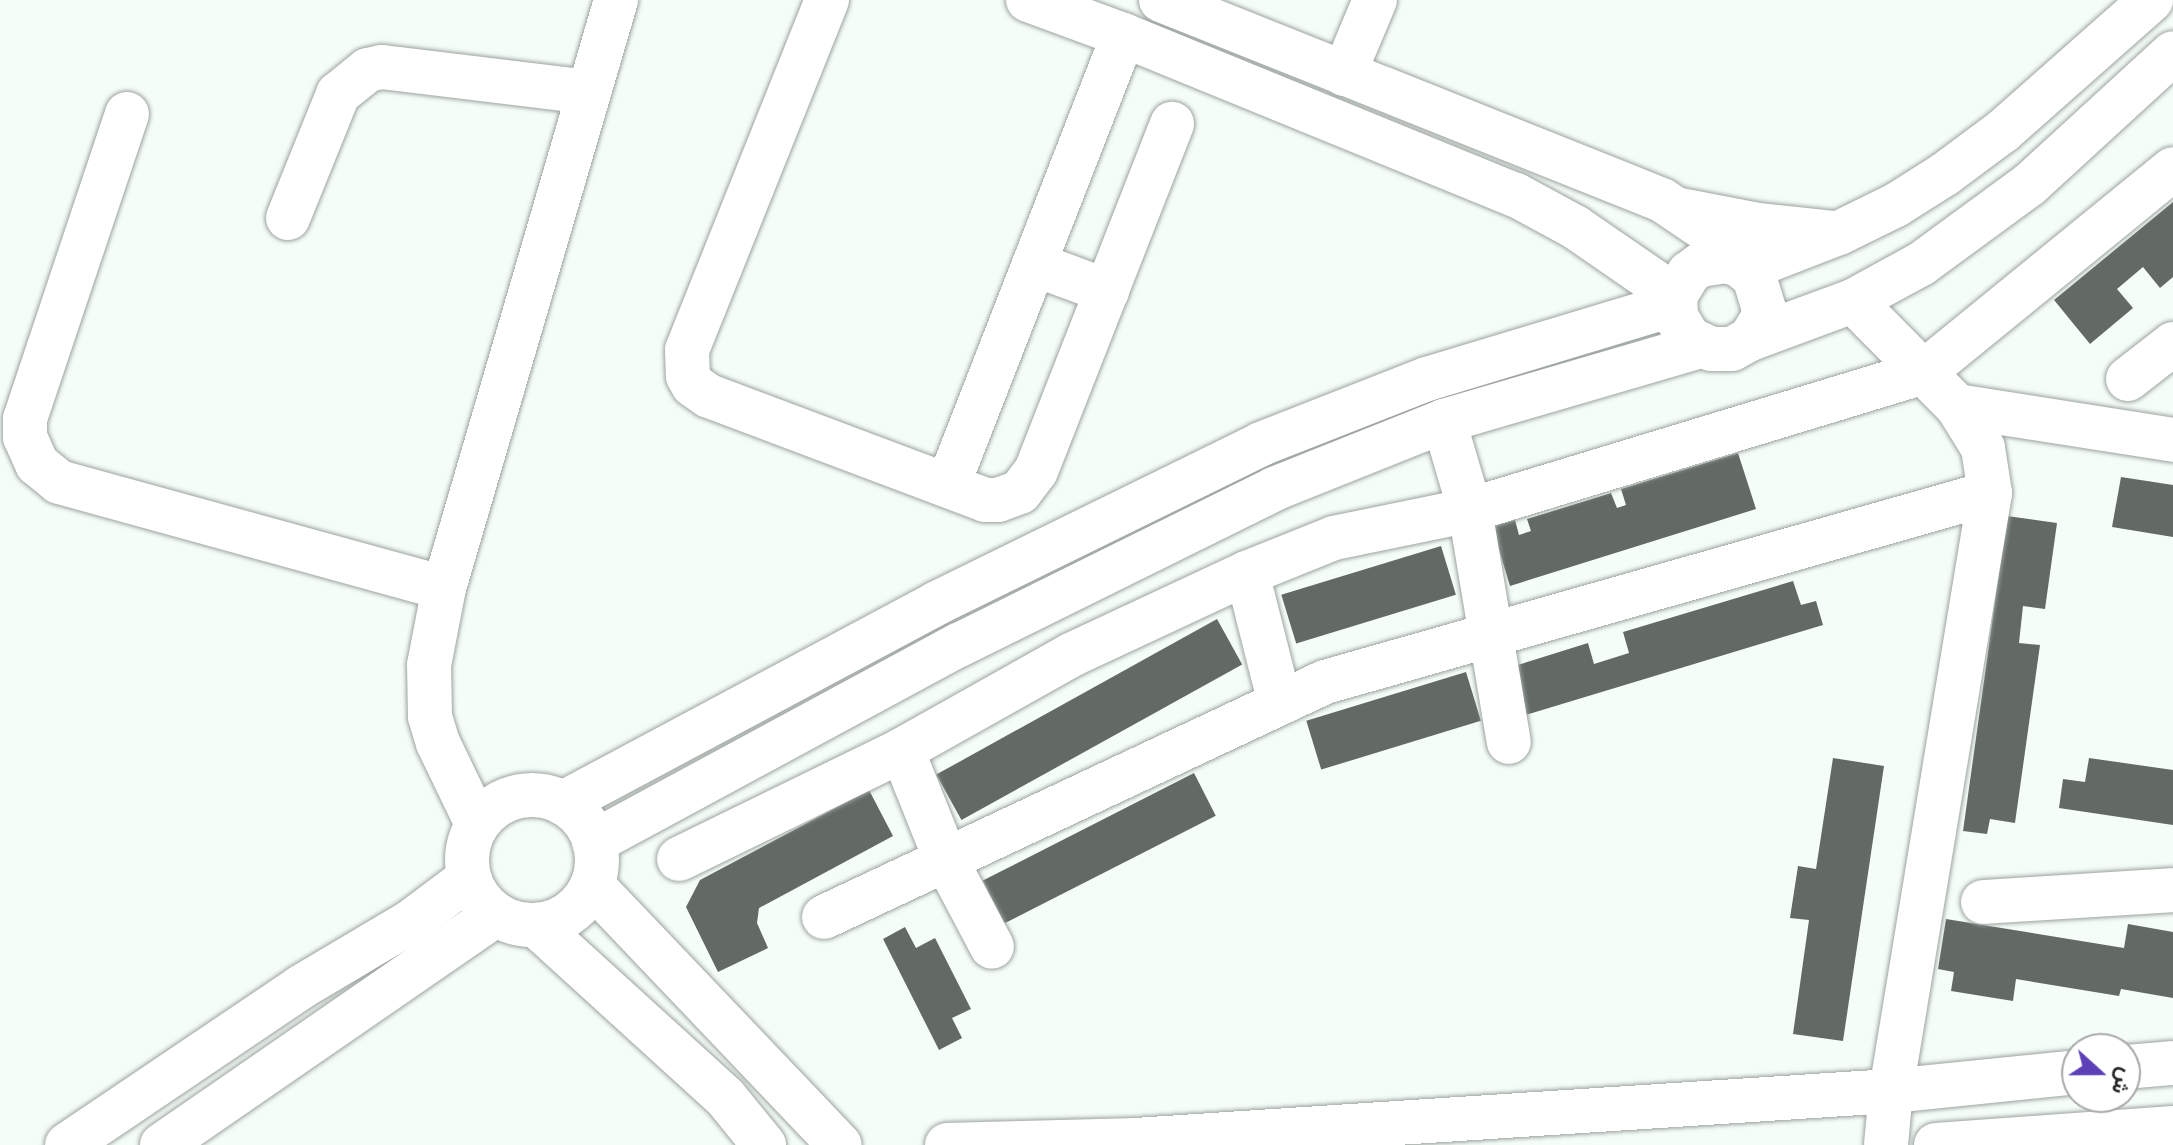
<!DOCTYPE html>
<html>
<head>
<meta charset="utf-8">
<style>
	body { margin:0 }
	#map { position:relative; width:2173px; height:1145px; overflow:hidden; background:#f5fdf8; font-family:"Sofia Sans Condensed",Vazirmatn,sans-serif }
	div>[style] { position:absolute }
	.building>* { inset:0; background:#636965; transform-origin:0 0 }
	.roads { filter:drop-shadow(0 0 2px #9ca39e) drop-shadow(0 0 2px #9ca39e) }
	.minor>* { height:44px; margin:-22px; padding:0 22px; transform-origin:22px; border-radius:22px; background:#fff }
	.major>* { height:44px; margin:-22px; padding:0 22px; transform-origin:22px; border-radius:22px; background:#fff }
	.major>.ring { margin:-22px; padding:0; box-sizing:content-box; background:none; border:44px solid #fff; border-radius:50% }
	span { translate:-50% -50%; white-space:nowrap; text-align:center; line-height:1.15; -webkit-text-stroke:8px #fff; paint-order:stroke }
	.north { position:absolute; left:2061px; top:1033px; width:80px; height:80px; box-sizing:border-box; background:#fff; border:2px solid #a8a9a8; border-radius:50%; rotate:111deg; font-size:22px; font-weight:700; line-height:32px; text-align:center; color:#252826 }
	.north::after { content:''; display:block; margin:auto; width:28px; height:36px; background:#5d3fb7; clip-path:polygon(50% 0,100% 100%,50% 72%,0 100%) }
</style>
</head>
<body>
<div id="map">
	<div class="building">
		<i style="clip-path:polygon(2173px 202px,2173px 277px,2160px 288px,2143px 267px,2117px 289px,2133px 308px,2090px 344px,2054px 300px)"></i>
		<i style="clip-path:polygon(1738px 453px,1756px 509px,1510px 586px,1492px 527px,1515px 520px,1519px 535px,1531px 531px,1527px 519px,1611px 493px,1617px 508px,1626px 505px,1621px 489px)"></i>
		<i style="clip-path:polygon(2121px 477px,2173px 485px,2173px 537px,2112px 527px)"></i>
		<i style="clip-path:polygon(2007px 516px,2057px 523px,2045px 609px,2023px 606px,2019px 643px,2040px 645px,2015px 823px,1990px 819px,1987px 834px,1963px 831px)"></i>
		<i style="left:1441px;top:546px;width:51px;height:167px;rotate:73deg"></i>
		<i style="clip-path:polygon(1793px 581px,1801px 605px,1816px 601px,1823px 625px,1519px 717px,1505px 669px,1588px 643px,1594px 664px,1629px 653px,1623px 632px)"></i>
		<i style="left:1217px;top:619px;width:52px;height:321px;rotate:61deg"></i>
		<i style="left:1466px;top:672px;width:51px;height:167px;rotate:73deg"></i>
		<i style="clip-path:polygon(1833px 758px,1884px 766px,1843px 1041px,1793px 1034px,1809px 920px,1790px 918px,1798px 866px,1816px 869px)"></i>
		<i style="clip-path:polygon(2089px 758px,2173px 770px,2173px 825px,2059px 808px,2063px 779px,2085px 782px)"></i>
		<i style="left:1194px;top:773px;width:48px;height:237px;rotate:63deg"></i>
		<i style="clip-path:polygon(869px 790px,893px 836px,759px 908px,757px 923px,768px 948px,718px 972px,686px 907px,700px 880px)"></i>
		<i style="clip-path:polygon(1946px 919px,2124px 948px,2128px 924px,2173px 932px,2173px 998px,2121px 989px,2119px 996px,2016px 979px,2013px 1001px,1951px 991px,1954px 972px,1938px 969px)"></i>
		<i style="clip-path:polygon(905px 927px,916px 948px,935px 938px,971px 1009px,952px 1018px,962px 1038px,939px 1050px,883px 939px)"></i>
	</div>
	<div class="roads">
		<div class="minor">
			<i style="left:827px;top:0;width:377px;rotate:111.8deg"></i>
			<i style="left:687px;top:350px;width:26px;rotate:88deg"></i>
			<i style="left:688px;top:376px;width:10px;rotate:61deg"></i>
			<i style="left:693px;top:385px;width:19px;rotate:35deg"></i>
			<i style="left:709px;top:396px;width:295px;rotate:20.6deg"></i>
			<i style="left:985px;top:500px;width:13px"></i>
			<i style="left:998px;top:500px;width:23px;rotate:-20deg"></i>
			<i style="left:1020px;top:492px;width:26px;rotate:-53deg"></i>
			<i style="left:1036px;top:471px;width:373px;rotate:-68.6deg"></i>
			<i style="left:1028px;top:0;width:101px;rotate:20.2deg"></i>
			<i style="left:1123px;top:35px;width:424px;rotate:22.2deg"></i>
			<i style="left:1516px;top:195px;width:67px;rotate:28.5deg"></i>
			<i style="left:1575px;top:227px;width:121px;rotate:34.6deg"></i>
			<i style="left:1161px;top:0;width:539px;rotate:21.76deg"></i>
			<i style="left:1662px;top:200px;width:59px;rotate:34deg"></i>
			<i style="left:1344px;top:74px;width:80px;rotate:-67.3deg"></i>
			<i style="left:127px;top:114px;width:322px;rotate:108.5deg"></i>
			<i style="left:25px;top:419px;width:18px;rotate:90deg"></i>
			<i style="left:25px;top:437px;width:30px;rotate:66deg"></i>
			<i style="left:37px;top:464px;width:28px;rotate:39deg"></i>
			<i style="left:59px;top:482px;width:399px;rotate:15.4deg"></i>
			<i style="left:288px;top:218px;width:134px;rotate:-68deg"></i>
			<i style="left:338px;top:94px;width:38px;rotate:-39deg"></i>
			<i style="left:368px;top:70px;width:14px;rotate:-12deg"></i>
			<i style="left:382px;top:67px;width:208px;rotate:6.9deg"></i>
			<i style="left:1034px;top:264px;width:78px;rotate:20.3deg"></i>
			<i style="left:1853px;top:301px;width:148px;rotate:45.3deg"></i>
			<i style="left:1957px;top:406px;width:49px;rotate:58.2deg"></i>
			<i style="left:1983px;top:448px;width:46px;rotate:81.2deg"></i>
			<i style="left:1990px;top:493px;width:606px;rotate:99.4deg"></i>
			<i style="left:1891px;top:1091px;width:54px;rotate:95.3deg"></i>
			<i style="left:2128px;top:379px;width:57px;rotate:-37.9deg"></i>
			<i style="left:1957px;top:406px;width:219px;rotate:8.9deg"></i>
			<i style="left:1444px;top:421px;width:93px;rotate:73.7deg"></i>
			<i style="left:1470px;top:510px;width:235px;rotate:80.5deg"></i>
			<i style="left:948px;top:485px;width:483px;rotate:-68.7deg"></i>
			<i style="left:1247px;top:573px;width:134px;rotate:75.8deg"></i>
			<i style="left:902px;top:750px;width:118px;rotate:68.2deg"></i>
			<i style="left:946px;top:860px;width:98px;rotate:62.1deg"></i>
			<i style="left:477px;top:824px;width:90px;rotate:-115.7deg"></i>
			<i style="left:438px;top:743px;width:28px;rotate:-107deg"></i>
			<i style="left:430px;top:716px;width:51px;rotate:-91.1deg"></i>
			<i style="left:429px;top:665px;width:78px;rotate:-79deg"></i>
			<i style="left:444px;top:588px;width:613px;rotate:-73.69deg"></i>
			<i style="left:679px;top:859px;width:248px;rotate:-26deg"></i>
			<i style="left:902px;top:750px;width:194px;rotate:-29.3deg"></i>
			<i style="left:1071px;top:655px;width:194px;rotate:-25deg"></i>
			<i style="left:1247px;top:573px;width:94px;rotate:-21.9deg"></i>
			<i style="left:1334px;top:538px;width:139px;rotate:-11.6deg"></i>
			<i style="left:1470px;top:510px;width:475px;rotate:-16.9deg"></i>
			<i style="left:1924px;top:372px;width:321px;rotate:-39.2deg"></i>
			<i style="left:592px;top:885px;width:359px;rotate:46.4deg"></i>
			<i style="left:1983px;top:902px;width:190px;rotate:-3.6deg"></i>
			<i style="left:824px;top:917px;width:553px;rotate:-25.13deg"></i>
			<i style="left:1325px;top:682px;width:691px;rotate:-15.87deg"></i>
			<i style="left:537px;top:926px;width:254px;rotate:42.3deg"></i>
			<i style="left:725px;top:1097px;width:62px;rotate:50.9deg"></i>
			<i style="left:2125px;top:1067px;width:48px;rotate:-4.8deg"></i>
			<i style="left:947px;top:1145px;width:188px;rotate:-1.5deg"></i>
			<i style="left:1135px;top:1140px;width:758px;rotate:-3.71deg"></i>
			<i style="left:1891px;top:1091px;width:187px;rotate:-5.8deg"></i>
			<i style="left:1936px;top:1145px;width:238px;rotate:-4.1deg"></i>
		</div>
		<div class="major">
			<i style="left:1681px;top:210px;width:78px;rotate:11deg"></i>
			<i style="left:1758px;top:225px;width:75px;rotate:6.1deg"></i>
			<i style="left:1746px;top:269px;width:100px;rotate:-21.2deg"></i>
			<i style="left:1839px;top:233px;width:64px;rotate:-26.2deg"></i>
			<i style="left:1896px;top:205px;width:58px;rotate:-32.3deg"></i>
			<i style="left:1945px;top:174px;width:72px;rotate:-36.6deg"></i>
			<i style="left:2003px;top:131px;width:198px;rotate:-41.5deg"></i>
			<i style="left:1750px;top:339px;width:22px;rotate:-58deg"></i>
			<i style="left:1762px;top:320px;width:11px;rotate:-80deg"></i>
			<i style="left:1764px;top:309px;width:34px;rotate:-107deg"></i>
			<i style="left:1754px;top:277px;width:19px;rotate:-141deg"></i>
			<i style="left:1739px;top:265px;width:14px;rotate:-163deg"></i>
			<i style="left:1726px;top:261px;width:26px;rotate:171deg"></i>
			<i style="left:1700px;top:265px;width:14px;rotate:144deg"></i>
			<i style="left:1689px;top:273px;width:27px;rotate:121deg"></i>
			<i style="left:1675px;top:296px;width:21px;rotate:87deg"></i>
			<i style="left:1676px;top:317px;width:26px;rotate:58deg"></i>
			<i style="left:1690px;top:339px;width:23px;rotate:25deg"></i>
			<i style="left:1711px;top:349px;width:21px"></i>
			<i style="left:1732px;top:349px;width:21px;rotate:-29deg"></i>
			<i style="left:1750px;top:339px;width:110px;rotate:-20.3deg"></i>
			<i style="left:1853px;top:301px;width:77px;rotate:-28.6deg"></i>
			<i style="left:1921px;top:264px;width:134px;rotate:-36.2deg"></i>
			<i style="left:2029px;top:185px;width:195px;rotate:-42.5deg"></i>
			<i class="ring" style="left:467px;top:795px;width:86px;height:86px"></i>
			<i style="left:563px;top:803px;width:424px;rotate:-28.1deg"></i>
			<i style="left:937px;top:603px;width:361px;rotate:-26.1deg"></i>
			<i style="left:1261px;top:444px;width:178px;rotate:-21.4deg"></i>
			<i style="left:1427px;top:379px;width:259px;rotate:-16.8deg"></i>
			<i style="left:594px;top:842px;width:415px;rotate:-28.4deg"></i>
			<i style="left:959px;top:645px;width:352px;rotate:-26.3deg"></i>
			<i style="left:1274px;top:489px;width:183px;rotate:-21.8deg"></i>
			<i style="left:1444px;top:421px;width:268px;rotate:-16.3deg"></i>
			<i style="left:67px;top:1145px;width:282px;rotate:-34deg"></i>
			<i style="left:301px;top:987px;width:126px;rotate:-30.7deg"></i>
			<i style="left:409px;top:923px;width:75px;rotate:-36.9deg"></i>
			<i style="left:162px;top:1145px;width:406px;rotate:-34.6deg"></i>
		</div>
	</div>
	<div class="north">ش</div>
</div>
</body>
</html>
